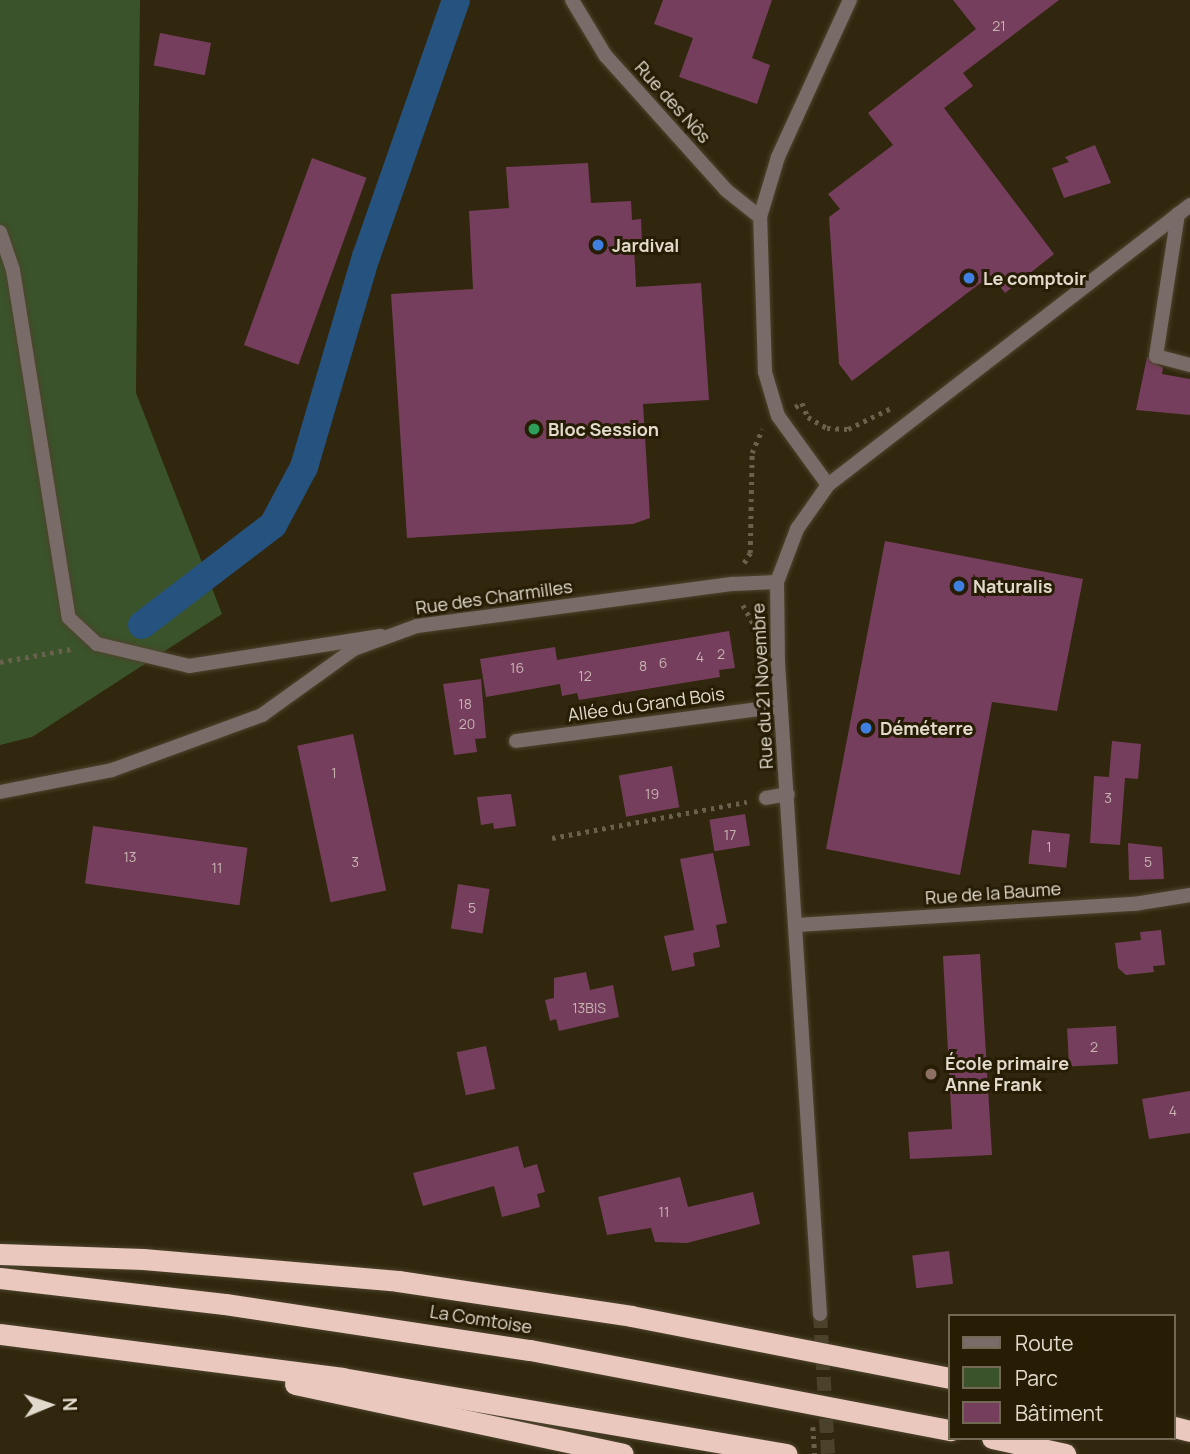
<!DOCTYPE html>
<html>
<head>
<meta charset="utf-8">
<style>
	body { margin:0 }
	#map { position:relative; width:1190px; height:1454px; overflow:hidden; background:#31270e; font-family:Manrope,sans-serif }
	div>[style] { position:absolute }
	.green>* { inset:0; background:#3a532a }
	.canal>* { height:28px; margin:-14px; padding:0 14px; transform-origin:14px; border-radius:14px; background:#25527e }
	.building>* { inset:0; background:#763e5d; transform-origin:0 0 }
	.tertiary-tunnel>* { height:14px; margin-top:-7px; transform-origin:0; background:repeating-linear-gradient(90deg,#4c422b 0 14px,transparent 0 21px) }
	.path>* { height:4.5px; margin-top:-2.25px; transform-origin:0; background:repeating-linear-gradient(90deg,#6a614c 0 3.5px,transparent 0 8.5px) }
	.roads { filter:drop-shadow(0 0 2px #4d442d) drop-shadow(0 0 2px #4d442d) }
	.service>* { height:14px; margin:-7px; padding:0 7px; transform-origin:7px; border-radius:7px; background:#796b67 }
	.minor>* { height:14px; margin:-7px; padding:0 7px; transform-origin:7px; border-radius:7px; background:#796b67 }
	.tertiary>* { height:14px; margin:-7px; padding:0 7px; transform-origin:7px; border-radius:7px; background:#796b67 }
	.motorway>* { height:21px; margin:-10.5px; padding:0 10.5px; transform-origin:10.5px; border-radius:10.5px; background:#eac8be }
	.dots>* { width:19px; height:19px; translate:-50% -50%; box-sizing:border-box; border:4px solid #271d05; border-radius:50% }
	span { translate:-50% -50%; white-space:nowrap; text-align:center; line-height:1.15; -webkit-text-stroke:6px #271d05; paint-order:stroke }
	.number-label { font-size:14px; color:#c7b4b1 }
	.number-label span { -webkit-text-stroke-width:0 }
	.street-label { font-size:18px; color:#e2dbcd }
	.poi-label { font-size:18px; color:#e2dbcd; font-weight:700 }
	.left { translate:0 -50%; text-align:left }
	.legend { position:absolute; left:948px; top:1314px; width:228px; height:126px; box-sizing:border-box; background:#271d05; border:2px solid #726955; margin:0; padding:9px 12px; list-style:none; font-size:21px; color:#e2dbcd }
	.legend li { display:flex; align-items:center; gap:14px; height:35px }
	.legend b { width:35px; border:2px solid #726955 }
	.north { position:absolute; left:14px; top:1370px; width:70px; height:70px; -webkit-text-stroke:5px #271d05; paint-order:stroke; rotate:88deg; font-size:19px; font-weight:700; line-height:28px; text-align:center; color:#e2dbcd }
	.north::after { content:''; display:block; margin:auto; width:24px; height:32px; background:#e2dbcd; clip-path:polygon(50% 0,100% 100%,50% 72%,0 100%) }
</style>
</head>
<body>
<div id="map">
	<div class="green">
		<i style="clip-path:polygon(0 0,140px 0,136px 393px,222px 614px,32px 737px,0 745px)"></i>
	</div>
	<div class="canal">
		<i style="left:142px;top:625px;width:165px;rotate:-37.4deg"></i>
		<i style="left:273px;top:525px;width:66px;rotate:-61.9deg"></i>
		<i style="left:304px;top:467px;width:219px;rotate:-73.6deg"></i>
		<i style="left:366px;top:257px;width:272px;rotate:-70.7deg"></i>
	</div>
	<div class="building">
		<i style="clip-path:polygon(663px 0,772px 0,752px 58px,770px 65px,757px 104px,679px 77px,693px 38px,654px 24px)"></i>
		<i style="clip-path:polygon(953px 0,1059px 0,963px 73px,973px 86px,944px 108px,1054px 254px,1005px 293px,991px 275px,852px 381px,839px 364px,829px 217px,840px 209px,828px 194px,893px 145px,868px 113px,976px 29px)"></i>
		<i style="left:160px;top:33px;width:52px;height:33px;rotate:11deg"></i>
		<i style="clip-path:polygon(1095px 145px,1111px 183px,1064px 198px,1052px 168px,1069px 162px,1065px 157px)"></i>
		<i style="left:312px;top:158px;width:58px;height:199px;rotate:20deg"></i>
		<i style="clip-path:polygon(588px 163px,591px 203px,631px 201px,632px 220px,641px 219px,642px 244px,634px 244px,636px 287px,701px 283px,709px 400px,643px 404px,650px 518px,633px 524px,407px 538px,391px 294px,473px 289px,469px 211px,509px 208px,506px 167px)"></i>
		<i style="clip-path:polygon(1147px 357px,1163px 368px,1162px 374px,1190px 379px,1190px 415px,1136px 410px)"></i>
		<i style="clip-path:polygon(885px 541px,1083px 579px,1057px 711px,992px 702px,960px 875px,826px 849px)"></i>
		<i style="clip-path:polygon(729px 631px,735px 668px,719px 670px,720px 677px,579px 700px,577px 693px,562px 696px,560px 684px,486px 697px,480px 659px,555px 647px,557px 660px)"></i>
		<i style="clip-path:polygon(481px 679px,486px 738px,475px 739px,477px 752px,454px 755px,443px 684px)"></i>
		<i style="left:353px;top:734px;width:160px;height:57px;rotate:78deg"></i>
		<i style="clip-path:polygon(1112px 741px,1141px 744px,1138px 779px,1125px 778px,1120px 845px,1090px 843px,1094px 776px,1109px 777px)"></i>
		<i style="left:672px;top:766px;width:42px;height:54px;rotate:80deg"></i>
		<i style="clip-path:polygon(511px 794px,516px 826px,494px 829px,493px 823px,481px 825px,477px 797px)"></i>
		<i style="left:745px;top:814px;width:32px;height:36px;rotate:81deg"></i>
		<i style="left:93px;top:826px;width:156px;height:58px;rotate:8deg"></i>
		<i style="left:1032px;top:830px;width:38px;height:34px;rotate:6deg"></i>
		<i style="clip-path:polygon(1128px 843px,1162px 847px,1164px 879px,1129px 880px)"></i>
		<i style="clip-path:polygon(713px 853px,727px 923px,716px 925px,720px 947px,693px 953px,695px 966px,672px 971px,664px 936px,694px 930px,680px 859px)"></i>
		<i style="left:458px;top:884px;width:32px;height:45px;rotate:9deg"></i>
		<i style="clip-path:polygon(1161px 930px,1165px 965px,1153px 966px,1154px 972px,1126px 975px,1118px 968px,1115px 943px,1141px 940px,1140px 932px)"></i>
		<i style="clip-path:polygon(980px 954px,992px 1155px,910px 1159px,908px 1132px,952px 1129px,943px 956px)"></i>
		<i style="clip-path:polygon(586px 972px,590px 990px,613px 985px,619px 1017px,559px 1031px,556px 1019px,550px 1021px,545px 1000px,554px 998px,554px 978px)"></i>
		<i style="left:1116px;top:1026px;width:38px;height:49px;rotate:87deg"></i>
		<i style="left:486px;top:1046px;width:44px;height:30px;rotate:78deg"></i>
		<i style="clip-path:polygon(1190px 1091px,1190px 1133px,1149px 1139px,1142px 1099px)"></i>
		<i style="clip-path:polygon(518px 1146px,524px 1168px,537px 1164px,545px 1192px,537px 1194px,540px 1207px,502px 1217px,494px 1186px,423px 1206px,413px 1173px)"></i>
		<i style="clip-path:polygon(680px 1177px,688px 1207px,753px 1192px,760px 1224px,687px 1243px,655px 1242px,651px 1228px,607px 1235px,598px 1197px)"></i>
		<i style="left:949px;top:1251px;width:33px;height:37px;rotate:83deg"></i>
	</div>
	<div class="tertiary-tunnel">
		<i style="left:820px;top:1314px;width:140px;rotate:86.7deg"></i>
	</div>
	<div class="path">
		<i style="left:795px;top:407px;width:8px;rotate:-30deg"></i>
		<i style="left:802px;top:403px;width:15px;rotate:67deg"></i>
		<i style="left:808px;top:417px;width:22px;rotate:30deg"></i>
		<i style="left:827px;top:428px;width:21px;rotate:3deg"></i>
		<i style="left:848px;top:429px;width:48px;rotate:-26deg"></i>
		<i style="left:744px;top:563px;width:12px;rotate:-59deg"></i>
		<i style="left:750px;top:553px;width:100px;rotate:-88.9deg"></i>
		<i style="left:752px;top:453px;width:26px;rotate:-67deg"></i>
		<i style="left:743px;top:605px;width:25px;rotate:61deg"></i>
		<i style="left:0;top:662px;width:72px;rotate:-10.4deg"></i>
		<i style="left:552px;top:838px;width:198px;rotate:-10.5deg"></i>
		<i style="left:813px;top:1427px;width:27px;rotate:86deg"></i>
	</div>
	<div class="roads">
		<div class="service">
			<i style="left:1178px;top:214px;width:144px;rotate:98.8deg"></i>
			<i style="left:1156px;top:356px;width:35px;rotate:15deg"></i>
			<i style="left:0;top:232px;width:40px;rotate:71.1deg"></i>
			<i style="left:13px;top:270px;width:352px;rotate:80.9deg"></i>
			<i style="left:69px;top:618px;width:38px;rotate:43deg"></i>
			<i style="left:97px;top:644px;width:95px;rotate:13.4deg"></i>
			<i style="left:189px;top:666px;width:194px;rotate:-8.9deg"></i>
			<i style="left:766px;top:798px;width:22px;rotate:-10deg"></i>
		</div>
		<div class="minor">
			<i style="left:572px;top:0;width:64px;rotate:59deg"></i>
			<i style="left:605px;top:55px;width:181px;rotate:48.1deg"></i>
			<i style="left:726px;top:190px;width:43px;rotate:38.5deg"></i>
			<i style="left:828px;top:485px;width:85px;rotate:-125.9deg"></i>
			<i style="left:778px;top:416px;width:46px;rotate:-106.5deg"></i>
			<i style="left:765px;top:372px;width:155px;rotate:-91.8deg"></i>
			<i style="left:760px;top:217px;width:63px;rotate:-73.3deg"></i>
			<i style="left:778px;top:157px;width:173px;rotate:-65.4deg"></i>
			<i style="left:516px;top:741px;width:267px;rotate:-7.5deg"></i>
			<i style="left:0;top:792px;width:114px;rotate:-11.1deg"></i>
			<i style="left:112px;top:770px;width:160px;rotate:-20.1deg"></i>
			<i style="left:262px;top:715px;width:113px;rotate:-35.7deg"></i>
			<i style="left:354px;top:649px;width:67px;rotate:-20.1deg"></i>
			<i style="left:417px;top:626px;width:319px;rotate:-7.6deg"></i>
			<i style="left:733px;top:584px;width:44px;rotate:-2.6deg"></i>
			<i style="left:797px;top:925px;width:338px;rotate:-3.6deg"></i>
			<i style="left:1134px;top:904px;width:57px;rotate:-9.1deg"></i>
		</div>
		<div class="tertiary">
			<i style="left:820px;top:1314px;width:652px;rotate:-93.69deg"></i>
			<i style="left:778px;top:663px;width:81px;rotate:-90.7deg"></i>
			<i style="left:777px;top:582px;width:57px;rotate:-69.3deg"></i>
			<i style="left:797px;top:529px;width:54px;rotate:-54.8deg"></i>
			<i style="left:828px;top:485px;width:458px;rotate:-37.7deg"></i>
		</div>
		<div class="motorway">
			<i style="left:0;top:1254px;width:143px;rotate:2deg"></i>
			<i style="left:143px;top:1259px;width:256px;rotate:4.9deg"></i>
			<i style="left:398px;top:1281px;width:236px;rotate:8.5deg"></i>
			<i style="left:631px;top:1316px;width:325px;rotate:11deg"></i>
			<i style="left:0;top:1278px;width:226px;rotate:6.6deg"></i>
			<i style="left:225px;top:1304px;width:308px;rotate:8.6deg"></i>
			<i style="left:530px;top:1350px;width:428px;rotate:10.8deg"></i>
			<i style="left:0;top:1334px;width:345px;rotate:7.3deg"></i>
			<i style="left:342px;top:1378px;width:451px;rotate:9.7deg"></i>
			<i style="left:295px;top:1384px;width:335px;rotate:12deg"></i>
			<i style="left:1174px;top:1427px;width:16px;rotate:14deg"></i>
			<i style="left:992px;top:1438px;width:75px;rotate:12.4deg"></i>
		</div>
	</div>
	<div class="dots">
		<i style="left:598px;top:245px;background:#3f7fe0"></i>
		<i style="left:969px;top:278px;background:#3f7fe0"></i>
		<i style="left:534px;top:429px;background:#2e9e5b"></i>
		<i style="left:959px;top:586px;background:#3f7fe0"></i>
		<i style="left:866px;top:728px;background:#3f7fe0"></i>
		<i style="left:931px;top:1074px;background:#8d6e63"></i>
	</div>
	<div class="number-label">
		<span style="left:999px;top:26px">21</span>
		<span style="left:721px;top:654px">2</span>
		<span style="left:700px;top:657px">4</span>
		<span style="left:663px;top:663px">6</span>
		<span style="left:643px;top:666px">8</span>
		<span style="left:517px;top:668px">16</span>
		<span style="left:585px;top:676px">12</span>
		<span style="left:465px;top:704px">18</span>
		<span style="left:467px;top:724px">20</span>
		<span style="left:334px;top:773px">1</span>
		<span style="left:652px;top:794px">19</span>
		<span style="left:1108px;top:798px">3</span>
		<span style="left:730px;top:835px">17</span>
		<span style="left:1049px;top:847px">1</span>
		<span style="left:130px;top:857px">13</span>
		<span style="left:355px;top:862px">3</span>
		<span style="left:1148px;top:862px">5</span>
		<span style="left:217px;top:868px">11</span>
		<span style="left:472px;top:908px">5</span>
		<span style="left:589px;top:1008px">13BIS</span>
		<span style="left:1094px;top:1047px">2</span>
		<span style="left:1173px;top:1111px">4</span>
		<span style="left:664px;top:1212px">11</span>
	</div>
	<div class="street-label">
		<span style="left:673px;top:102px;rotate:48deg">Rue des Nôs</span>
		<span style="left:494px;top:597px;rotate:-8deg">Rue des Charmilles</span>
		<span style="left:762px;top:686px;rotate:-93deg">Rue du 21 Novembre</span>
		<span style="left:646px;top:704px;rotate:-8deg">Allée du Grand Bois</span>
		<span style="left:993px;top:893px;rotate:-4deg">Rue de la Baume</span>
		<span style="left:481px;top:1319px;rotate:9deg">La Comtoise</span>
	</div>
	<div class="poi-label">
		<span class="left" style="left:612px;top:245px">Jardival</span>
		<span class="left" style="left:983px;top:278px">Le comptoir</span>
		<span class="left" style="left:548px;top:429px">Bloc Session</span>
		<span class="left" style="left:973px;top:586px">Naturalis</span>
		<span class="left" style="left:880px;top:728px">Déméterre</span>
		<span class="left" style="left:945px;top:1074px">École primaire<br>Anne Frank</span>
	</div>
	<ul class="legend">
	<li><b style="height:9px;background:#796b67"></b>Route</li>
	<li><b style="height:19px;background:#3a532a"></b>Parc</li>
	<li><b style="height:19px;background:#763e5d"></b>Bâtiment</li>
	</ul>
	<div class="north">N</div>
</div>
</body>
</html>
